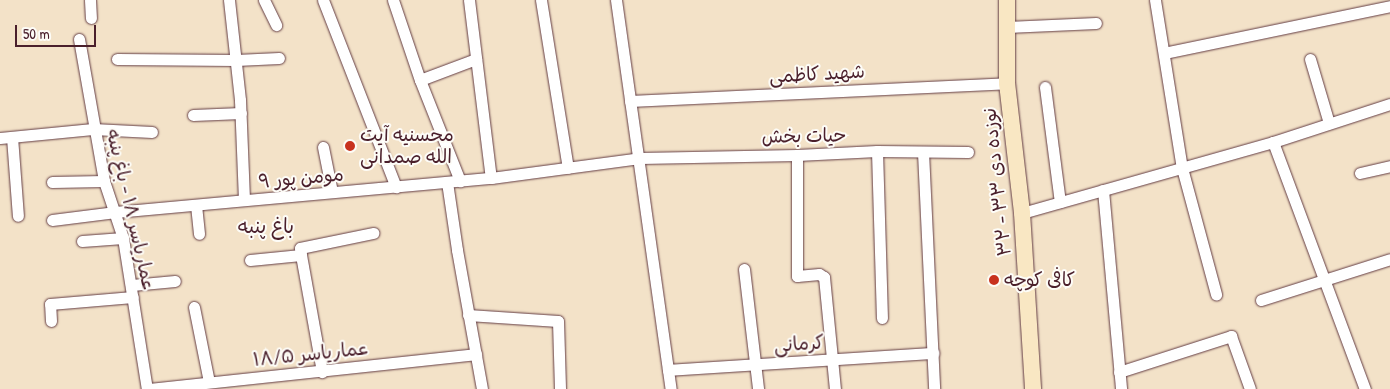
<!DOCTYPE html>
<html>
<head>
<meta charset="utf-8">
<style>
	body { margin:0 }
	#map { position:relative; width:1390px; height:389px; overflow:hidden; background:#f3e2c8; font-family:"Patrick Hand","Playpen Sans Arabic",sans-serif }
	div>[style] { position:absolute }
	.roads { filter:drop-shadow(0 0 1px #633c43) drop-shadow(0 0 1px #633c43) }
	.street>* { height:11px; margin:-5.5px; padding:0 5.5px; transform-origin:5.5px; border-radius:5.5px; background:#fff }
	.secondary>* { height:16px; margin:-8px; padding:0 8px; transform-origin:8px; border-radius:8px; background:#f9e7c3 }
	.dots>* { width:14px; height:14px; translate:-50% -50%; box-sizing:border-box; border:2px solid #fdfcf7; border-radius:50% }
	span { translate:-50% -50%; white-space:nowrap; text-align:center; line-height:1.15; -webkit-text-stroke:4px #fdfcf7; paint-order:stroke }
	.street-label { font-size:19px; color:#4a1f2b }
	.poi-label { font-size:19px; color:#4a1f2b }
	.left { translate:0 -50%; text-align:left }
	.neighbourhood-label { font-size:20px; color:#4a1f2b }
	.scale { position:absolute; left:15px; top:25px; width:81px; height:22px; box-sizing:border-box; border:2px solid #4a1f2b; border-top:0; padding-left:6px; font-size:15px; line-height:18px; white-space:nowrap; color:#4a1f2b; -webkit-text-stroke:4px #fdfcf7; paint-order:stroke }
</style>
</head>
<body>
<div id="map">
	<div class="roads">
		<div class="street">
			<i style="left:90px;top:0;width:18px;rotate:87deg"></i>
			<i style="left:229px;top:0;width:101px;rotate:83.7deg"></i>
			<i style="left:240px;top:100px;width:100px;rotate:87.7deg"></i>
			<i style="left:264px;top:0;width:28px;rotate:64deg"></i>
			<i style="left:323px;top:0;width:201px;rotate:68.7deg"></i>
			<i style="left:393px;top:0;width:84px;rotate:71.4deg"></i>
			<i style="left:420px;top:80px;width:109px;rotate:68.4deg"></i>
			<i style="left:469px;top:0;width:179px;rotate:83deg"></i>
			<i style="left:541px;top:0;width:170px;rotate:80.9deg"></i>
			<i style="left:616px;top:0;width:393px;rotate:82deg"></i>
			<i style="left:1155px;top:0;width:170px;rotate:80.9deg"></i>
			<i style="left:1182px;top:168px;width:131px;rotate:74.9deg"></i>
			<i style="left:1007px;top:27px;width:89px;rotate:-2.6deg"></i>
			<i style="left:79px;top:39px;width:144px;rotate:80deg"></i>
			<i style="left:104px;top:181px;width:60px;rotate:71.6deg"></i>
			<i style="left:123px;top:238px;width:153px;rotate:81deg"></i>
			<i style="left:1164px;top:53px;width:231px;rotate:-11.7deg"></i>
			<i style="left:117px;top:59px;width:119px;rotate:0.5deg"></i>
			<i style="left:236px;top:60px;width:43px;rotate:-2.7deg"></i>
			<i style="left:1310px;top:59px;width:67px;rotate:73.5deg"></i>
			<i style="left:420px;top:80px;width:60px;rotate:-20.6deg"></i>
			<i style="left:1045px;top:87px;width:116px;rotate:82.6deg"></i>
			<i style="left:630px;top:101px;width:377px;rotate:-2.7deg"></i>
			<i style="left:193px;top:115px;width:48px;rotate:-2.4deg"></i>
			<i style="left:12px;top:137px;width:79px;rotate:85.7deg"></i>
			<i style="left:0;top:138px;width:93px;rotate:-5.5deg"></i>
			<i style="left:93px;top:129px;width:59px;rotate:2.9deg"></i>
			<i style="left:1273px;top:142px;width:264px;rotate:69.6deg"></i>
			<i style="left:323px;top:147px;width:46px;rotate:78.7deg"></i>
			<i style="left:877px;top:151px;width:167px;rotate:88.3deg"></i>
			<i style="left:923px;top:152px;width:237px;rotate:87.3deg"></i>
			<i style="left:797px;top:155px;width:121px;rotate:90deg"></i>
			<i style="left:797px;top:276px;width:22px;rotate:-5deg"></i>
			<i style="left:819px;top:274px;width:6px;rotate:31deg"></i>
			<i style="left:824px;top:277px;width:113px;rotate:84.4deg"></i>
			<i style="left:1360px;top:173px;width:31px;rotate:-13deg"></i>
			<i style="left:52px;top:182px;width:52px;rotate:-1.1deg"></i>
			<i style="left:447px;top:182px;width:69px;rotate:81.6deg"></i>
			<i style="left:457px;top:250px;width:141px;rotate:79.8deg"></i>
			<i style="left:1103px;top:190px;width:200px;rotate:84.8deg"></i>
			<i style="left:196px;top:205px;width:29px;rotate:84deg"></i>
			<i style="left:1022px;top:213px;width:261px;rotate:-15.8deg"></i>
			<i style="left:1273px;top:142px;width:123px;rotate:-18deg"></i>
			<i style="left:52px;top:220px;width:64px;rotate:-7.2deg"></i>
			<i style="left:115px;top:212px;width:378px;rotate:-5.2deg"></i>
			<i style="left:491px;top:178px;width:150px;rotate:-7.6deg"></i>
			<i style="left:640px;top:158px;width:157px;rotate:-1.1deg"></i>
			<i style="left:797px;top:155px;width:80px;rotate:-2.9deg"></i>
			<i style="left:877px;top:151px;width:91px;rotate:0.6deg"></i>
			<i style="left:82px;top:241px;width:41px;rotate:-4.2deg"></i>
			<i style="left:301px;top:255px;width:119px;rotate:79.8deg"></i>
			<i style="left:250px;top:260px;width:51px;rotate:-5.6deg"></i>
			<i style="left:301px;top:255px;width:7px;rotate:-98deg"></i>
			<i style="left:300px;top:248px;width:75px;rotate:-11.6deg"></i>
			<i style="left:744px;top:269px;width:121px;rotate:83.3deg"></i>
			<i style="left:132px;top:285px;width:43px;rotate:-5.3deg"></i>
			<i style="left:1261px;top:300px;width:135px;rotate:-17.6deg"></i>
			<i style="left:194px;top:307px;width:76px;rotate:78.7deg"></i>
			<i style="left:468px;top:315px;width:90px;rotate:3.8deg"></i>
			<i style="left:558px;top:321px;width:68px;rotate:88.3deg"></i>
			<i style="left:51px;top:321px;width:17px;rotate:-93deg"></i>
			<i style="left:50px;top:304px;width:83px;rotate:-4.8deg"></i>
			<i style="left:668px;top:370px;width:266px;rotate:-3.7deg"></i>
			<i style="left:1119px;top:372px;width:118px;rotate:-17.8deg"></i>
			<i style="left:1231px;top:336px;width:56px;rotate:70.3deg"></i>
			<i style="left:150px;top:389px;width:328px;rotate:-6.1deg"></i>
		</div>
		<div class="secondary">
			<i style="left:1007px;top:0;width:83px;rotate:90deg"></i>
			<i style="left:1007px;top:83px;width:131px;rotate:83.4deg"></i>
			<i style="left:1022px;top:213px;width:176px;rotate:86.4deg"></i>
		</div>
	</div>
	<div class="dots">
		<i style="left:350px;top:146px;background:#c8321e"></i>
		<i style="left:994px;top:280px;background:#c8321e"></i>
	</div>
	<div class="street-label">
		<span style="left:817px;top:74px;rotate:-3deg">شهید کاظمی</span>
		<span style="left:804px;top:136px;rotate:-1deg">حیات بخش</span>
		<span style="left:301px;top:178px;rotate:-5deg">مومن پور ۹</span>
		<span style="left:997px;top:182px;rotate:-96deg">۳۲ - نوزده دی ۳۳</span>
		<span style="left:131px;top:210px;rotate:77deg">عماریاسر ۱۸ - باغ پنبه</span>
		<span style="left:799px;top:344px;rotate:-4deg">کرمانی</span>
		<span style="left:311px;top:354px;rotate:-6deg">عماریاسر ۱۸/۵</span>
	</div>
	<div class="poi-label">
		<span class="left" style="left:360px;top:146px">محسنیه آیت<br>الله صمدانی</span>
		<span class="left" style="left:1004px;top:280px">کافی کوچه</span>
	</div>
	<div class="neighbourhood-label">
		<span style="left:266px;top:225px">باغ پنبه</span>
	</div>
	<div class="scale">50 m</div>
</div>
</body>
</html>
